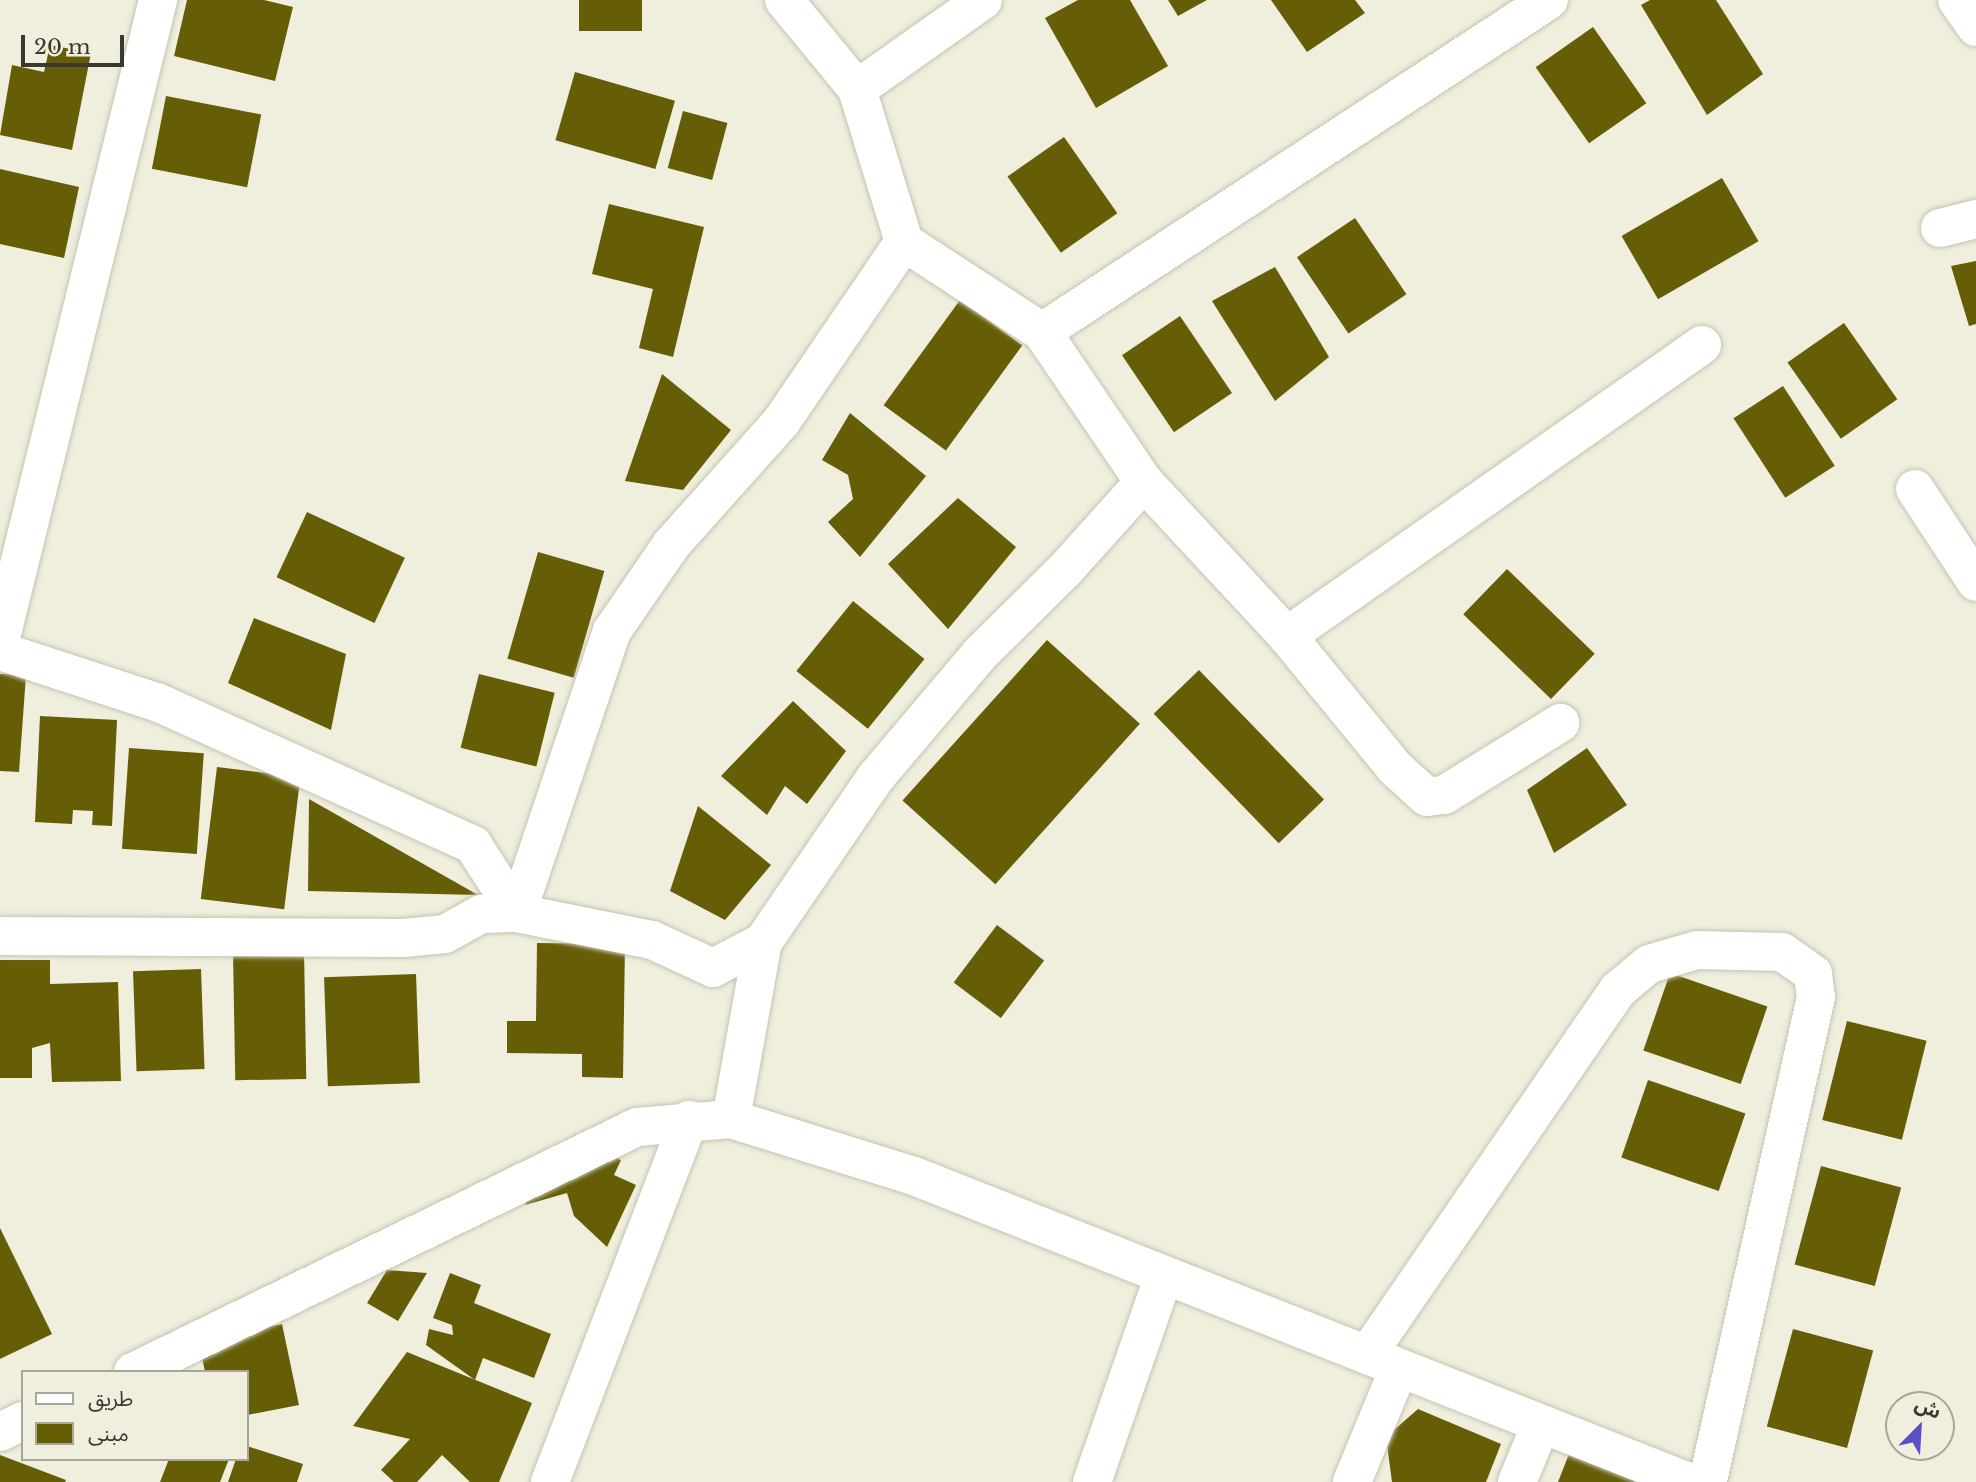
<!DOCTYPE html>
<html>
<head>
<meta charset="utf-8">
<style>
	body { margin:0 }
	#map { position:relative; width:1976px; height:1482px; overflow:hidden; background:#f0eedc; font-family:"Libre Baskerville","Noto Sans Arabic",serif }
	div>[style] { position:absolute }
	.building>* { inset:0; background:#665d07; transform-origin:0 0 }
	.roads { filter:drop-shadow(0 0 2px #c5c3b1) drop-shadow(0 0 2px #c5c3b1) }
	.minor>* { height:38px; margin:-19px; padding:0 19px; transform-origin:19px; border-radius:19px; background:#fff }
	span { translate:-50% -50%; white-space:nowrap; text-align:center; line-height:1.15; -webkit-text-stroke:7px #f0eedc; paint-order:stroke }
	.legend { position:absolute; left:21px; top:1370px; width:228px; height:91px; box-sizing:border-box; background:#f0eedc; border:2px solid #a7a698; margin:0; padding:9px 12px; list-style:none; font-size:21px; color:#393931 }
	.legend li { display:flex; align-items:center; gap:14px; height:35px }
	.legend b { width:35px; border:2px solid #a7a698 }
	.north { position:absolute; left:1885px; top:1391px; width:70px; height:70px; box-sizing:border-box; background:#f0eedc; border:2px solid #a7a698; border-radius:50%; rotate:24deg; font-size:19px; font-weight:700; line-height:28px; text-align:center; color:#393931 }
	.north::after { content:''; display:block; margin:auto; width:24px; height:32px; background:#5a4fc7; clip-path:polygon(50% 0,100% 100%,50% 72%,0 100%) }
	.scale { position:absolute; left:21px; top:35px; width:103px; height:32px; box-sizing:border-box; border:4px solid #393931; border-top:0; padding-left:9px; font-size:21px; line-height:24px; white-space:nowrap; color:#393931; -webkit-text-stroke:5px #f0eedc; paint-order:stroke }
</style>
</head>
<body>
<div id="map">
	<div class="building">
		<i style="clip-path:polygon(187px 0,264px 0,293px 7px,275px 81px,174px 56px)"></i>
		<i style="left:579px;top:0;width:63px;height:31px"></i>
		<i style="clip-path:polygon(1078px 0,1130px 0,1168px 66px,1096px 108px,1045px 18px)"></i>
		<i style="clip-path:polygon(1168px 0,1207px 0,1178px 16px)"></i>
		<i style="clip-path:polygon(1271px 0,1355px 0,1365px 13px,1307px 52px)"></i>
		<i style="clip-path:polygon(1650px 0,1716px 0,1763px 74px,1707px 115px,1641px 5px)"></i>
		<i style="left:1593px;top:27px;width:93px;height:70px;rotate:55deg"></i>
		<i style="clip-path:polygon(50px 45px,91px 53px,72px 150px,0 135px,12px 65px,44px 72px)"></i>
		<i style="left:575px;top:72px;width:104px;height:71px;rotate:16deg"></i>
		<i style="left:166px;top:96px;width:97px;height:74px;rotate:11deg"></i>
		<i style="left:683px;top:111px;width:46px;height:59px;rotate:15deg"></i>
		<i style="left:1064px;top:137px;width:93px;height:69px;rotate:55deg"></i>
		<i style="clip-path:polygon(0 169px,79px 187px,64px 258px,0 244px)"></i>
		<i style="left:1722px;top:178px;width:73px;height:116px;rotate:60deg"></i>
		<i style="clip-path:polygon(609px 204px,704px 227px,673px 357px,639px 348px,653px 289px,592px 274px)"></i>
		<i style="left:1355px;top:218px;width:92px;height:70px;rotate:56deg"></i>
		<i style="clip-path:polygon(1976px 261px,1976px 324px,1969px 326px,1951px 266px)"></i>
		<i style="clip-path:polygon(1275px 267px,1329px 357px,1275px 401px,1212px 301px)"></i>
		<i style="left:960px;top:300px;width:77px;height:130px;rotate:36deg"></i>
		<i style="left:1180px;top:316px;width:93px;height:70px;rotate:56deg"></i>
		<i style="left:1844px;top:323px;width:93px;height:69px;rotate:55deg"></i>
		<i style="clip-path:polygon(662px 374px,731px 430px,683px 490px,625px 481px)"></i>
		<i style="left:1783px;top:386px;width:95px;height:59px;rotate:57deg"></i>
		<i style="clip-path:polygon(850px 413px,926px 476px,860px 557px,828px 522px,853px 499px,848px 475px,822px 460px)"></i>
		<i style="clip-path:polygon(958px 498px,1016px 547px,948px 629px,888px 564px)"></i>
		<i style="left:307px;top:512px;width:108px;height:72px;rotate:25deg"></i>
		<i style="left:538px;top:552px;width:69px;height:111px;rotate:16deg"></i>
		<i style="left:1507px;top:569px;width:122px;height:63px;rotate:44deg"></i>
		<i style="left:853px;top:601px;width:92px;height:90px;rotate:39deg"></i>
		<i style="clip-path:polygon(254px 618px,346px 654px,331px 730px,228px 683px)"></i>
		<i style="left:1047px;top:640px;width:125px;height:216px;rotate:42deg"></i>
		<i style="left:1199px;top:670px;width:180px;height:63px;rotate:46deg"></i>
		<i style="clip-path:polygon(0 674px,26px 675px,19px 772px,0 771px)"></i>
		<i style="left:479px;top:674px;width:78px;height:76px;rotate:14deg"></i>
		<i style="clip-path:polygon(793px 701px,846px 751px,807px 804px,785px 786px,767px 815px,721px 776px)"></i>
		<i style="clip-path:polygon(40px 716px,117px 720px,112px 826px,92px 825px,93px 811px,73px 810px,72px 824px,35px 822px)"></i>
		<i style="left:129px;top:748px;width:75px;height:101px;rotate:4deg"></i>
		<i style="clip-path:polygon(1587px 748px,1627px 805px,1554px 853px,1527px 790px)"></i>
		<i style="left:217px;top:767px;width:84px;height:133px;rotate:7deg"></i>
		<i style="clip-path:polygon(309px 799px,478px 895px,308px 891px)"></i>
		<i style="clip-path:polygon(698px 806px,771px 865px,725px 920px,670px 891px)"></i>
		<i style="left:997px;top:925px;width:59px;height:72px;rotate:37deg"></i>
		<i style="clip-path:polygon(537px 943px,625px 944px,623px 1078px,582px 1077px,582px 1054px,507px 1053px,507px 1021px,536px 1021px)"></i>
		<i style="left:304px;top:950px;width:129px;height:71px;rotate:89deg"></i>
		<i style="clip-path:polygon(0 960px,50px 960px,50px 984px,118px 982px,121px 1081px,52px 1082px,50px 1043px,32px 1048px,32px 1078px,0 1078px)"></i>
		<i style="left:201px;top:969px;width:100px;height:68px;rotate:88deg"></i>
		<i style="left:1670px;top:973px;width:103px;height:82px;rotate:19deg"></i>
		<i style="left:416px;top:974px;width:109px;height:92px;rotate:88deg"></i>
		<i style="left:1847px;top:1021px;width:82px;height:102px;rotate:14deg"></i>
		<i style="left:1648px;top:1080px;width:103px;height:82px;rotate:19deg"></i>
		<i style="clip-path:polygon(582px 1142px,621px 1160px,614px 1175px,636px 1185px,607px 1247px,574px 1216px,567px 1193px,525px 1205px,542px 1170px)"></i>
		<i style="left:1821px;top:1166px;width:83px;height:102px;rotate:15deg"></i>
		<i style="clip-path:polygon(0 1228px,52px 1334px,0 1359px)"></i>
		<i style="clip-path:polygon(387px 1270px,427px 1273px,398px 1321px,367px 1303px)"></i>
		<i style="clip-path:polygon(450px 1273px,481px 1285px,474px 1303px,551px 1334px,534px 1378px,483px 1358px,475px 1380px,426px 1345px,429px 1329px,453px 1335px,452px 1325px,433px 1318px)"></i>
		<i style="clip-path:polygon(282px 1324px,299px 1405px,247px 1415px,247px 1372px,205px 1372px,199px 1342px)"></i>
		<i style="left:1793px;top:1329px;width:83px;height:101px;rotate:15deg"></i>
		<i style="clip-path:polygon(407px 1352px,532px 1403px,499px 1482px,470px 1482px,442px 1455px,417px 1482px,394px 1482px,381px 1470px,410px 1439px,353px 1426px)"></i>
		<i style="clip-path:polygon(1418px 1409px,1501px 1444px,1486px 1482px,1392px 1482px,1386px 1437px)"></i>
		<i style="clip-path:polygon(247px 1446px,303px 1464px,297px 1482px,228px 1482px,236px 1459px,247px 1459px)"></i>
		<i style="clip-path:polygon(1569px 1454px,1640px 1482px,1558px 1482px)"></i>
		<i style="clip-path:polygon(0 1455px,66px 1480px,65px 1482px,0 1482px)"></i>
		<i style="clip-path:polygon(169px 1459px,229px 1459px,220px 1482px,160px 1482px)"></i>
	</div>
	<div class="roads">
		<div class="minor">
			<i style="left:784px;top:0;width:115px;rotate:50.6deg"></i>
			<i style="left:857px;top:89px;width:160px;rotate:72.9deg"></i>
			<i style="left:904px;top:242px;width:165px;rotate:33.1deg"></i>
			<i style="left:1042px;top:332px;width:181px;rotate:55.8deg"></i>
			<i style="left:1144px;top:482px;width:210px;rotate:47.1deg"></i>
			<i style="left:1287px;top:636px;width:507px;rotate:-35.04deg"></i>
			<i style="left:1957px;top:0;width:33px;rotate:55deg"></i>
			<i style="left:857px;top:89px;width:154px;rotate:-35.2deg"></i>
			<i style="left:1940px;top:228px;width:37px;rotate:-14deg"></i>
			<i style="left:1042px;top:332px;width:606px;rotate:-33.22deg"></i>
			<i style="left:1915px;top:489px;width:111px;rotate:56.7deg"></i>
			<i style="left:1287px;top:636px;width:171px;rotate:50.7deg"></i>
			<i style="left:1395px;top:768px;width:43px;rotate:42.2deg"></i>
			<i style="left:1427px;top:797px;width:17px;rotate:-7deg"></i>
			<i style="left:1444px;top:795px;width:137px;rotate:-31.8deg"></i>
			<i style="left:0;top:642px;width:661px;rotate:-76.17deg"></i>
			<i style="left:0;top:651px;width:167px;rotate:18.1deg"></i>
			<i style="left:159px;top:703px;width:345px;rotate:24.3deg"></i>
			<i style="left:473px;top:845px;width:81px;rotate:57.1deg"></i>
			<i style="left:517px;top:913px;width:298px;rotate:-71.4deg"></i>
			<i style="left:612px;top:631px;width:104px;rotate:-55.5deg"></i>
			<i style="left:671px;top:545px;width:165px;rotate:-48.2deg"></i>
			<i style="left:781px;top:422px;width:218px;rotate:-55.7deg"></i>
			<i style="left:0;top:936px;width:404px;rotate:0.3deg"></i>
			<i style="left:404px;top:938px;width:41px;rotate:-5.6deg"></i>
			<i style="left:445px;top:934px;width:41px;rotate:-29.1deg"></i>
			<i style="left:481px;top:914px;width:36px;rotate:-2deg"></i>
			<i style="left:517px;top:913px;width:138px;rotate:11.3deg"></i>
			<i style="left:652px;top:940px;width:67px;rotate:24.7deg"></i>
			<i style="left:713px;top:968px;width:56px;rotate:-27.5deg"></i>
			<i style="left:731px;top:1119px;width:180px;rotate:-79.8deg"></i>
			<i style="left:763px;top:942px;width:200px;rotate:-55.6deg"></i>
			<i style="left:876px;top:777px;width:161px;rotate:-49.8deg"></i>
			<i style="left:980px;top:654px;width:120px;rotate:-44.7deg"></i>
			<i style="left:1065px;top:570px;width:118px;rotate:-48.1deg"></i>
			<i style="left:1367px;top:1355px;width:443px;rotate:-55.5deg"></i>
			<i style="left:1618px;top:990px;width:40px;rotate:-40deg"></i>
			<i style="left:1649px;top:964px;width:50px;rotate:-16.3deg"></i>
			<i style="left:1697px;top:950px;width:85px;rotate:1.3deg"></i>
			<i style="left:1782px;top:952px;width:38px;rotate:35deg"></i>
			<i style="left:1813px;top:974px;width:23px;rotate:83deg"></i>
			<i style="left:1816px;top:997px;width:497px;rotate:102.6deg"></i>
			<i style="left:133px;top:1372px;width:560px;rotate:-25.92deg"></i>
			<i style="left:637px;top:1127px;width:94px;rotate:-4.9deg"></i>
			<i style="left:731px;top:1119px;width:192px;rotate:17.3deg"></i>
			<i style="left:914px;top:1176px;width:833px;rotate:21.55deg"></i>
			<i style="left:0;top:1432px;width:25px;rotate:-26deg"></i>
			<i style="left:550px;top:1482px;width:388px;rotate:-69deg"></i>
			<i style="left:1092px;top:1482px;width:219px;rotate:-70.8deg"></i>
			<i style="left:1352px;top:1482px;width:123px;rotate:-67.6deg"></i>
			<i style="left:1517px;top:1482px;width:63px;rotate:-67.5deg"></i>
		</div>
	</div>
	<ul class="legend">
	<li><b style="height:9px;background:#fff"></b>طريق</li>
	<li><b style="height:19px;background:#665d07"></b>مبنى</li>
	</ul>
	<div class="north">ش</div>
	<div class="scale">20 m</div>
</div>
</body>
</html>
